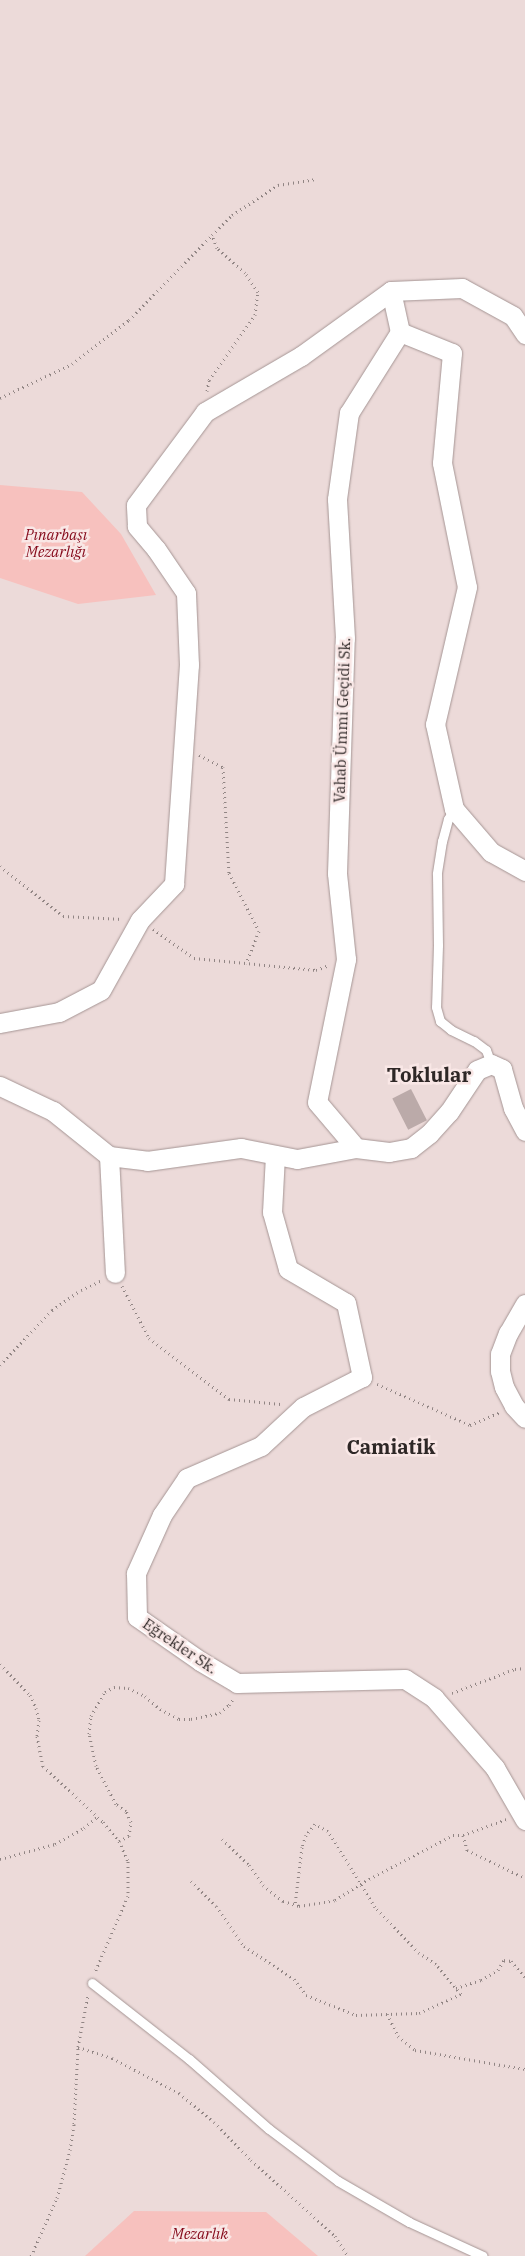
<!DOCTYPE html>
<html>
<head>
<meta charset="utf-8">
<style>
	body { margin:0 }
	#map { position:relative; width:525px; height:2256px; overflow:hidden; background:#ecdad9; font-family:"IBM Plex Serif",serif }
	div>[style] { position:absolute }
	.green>* { inset:0; background:#f7c1be }
	.building>* { inset:0; background:#bbaaa9; transform-origin:0 0 }
	.path>* { height:3px; margin-top:-1.5px; transform-origin:0; background:repeating-linear-gradient(90deg,#918584 0 1px,transparent 0 5px) }
	.roads { filter:drop-shadow(0 0 1px #a59594) drop-shadow(0 0 1px #a59594) }
	.lane>* { height:9px; margin:-4.5px; padding:0 4.5px; transform-origin:4.5px; border-radius:4.5px; background:#fff }
	.street>* { height:19px; margin:-9.5px; padding:0 9.5px; transform-origin:9.5px; border-radius:9.5px; background:#fff }
	span { translate:-50% -50%; white-space:nowrap; text-align:center; line-height:1.15; -webkit-text-stroke:5px #f9e7e6; paint-order:stroke }
	.park-label { font-size:15px; color:#860a1b; font-style:italic }
	.street-label { font-size:15px; color:#2e2726 }
	.district-label { font-size:20px; color:#2e2726; font-weight:700 }
</style>
</head>
<body>
<div id="map">
	<div class="green">
		<i style="clip-path:polygon(0 485px,82px 492px,121px 534px,156px 595px,78px 604px,0 578px)"></i>
		<i style="clip-path:polygon(134px 2211px,266px 2212px,318px 2256px,85px 2256px)"></i>
	</div>
	<div class="building">
		<i style="left:411px;top:1089px;width:35px;height:21px;rotate:63deg"></i>
	</div>
	<div class="path">
		<i style="left:207px;top:391px;width:11px;rotate:-80deg"></i>
		<i style="left:209px;top:380px;width:80px;rotate:-54.7deg"></i>
		<i style="left:255px;top:315px;width:23px;rotate:-83deg"></i>
		<i style="left:258px;top:292px;width:23px;rotate:-124deg"></i>
		<i style="left:245px;top:273px;width:38px;rotate:-138deg"></i>
		<i style="left:217px;top:248px;width:14px;rotate:-111deg"></i>
		<i style="left:212px;top:235px;width:28px;rotate:-45deg"></i>
		<i style="left:232px;top:215px;width:55px;rotate:-33.1deg"></i>
		<i style="left:278px;top:185px;width:37px;rotate:-9deg"></i>
		<i style="left:0;top:398px;width:80px;rotate:-25.3deg"></i>
		<i style="left:72px;top:364px;width:72px;rotate:-37.7deg"></i>
		<i style="left:129px;top:320px;width:119px;rotate:-45.7deg"></i>
		<i style="left:199px;top:755px;width:27px;rotate:27deg"></i>
		<i style="left:223px;top:767px;width:106px;rotate:86.8deg"></i>
		<i style="left:229px;top:873px;width:65px;rotate:62.7deg"></i>
		<i style="left:259px;top:931px;width:35px;rotate:112deg"></i>
		<i style="left:0;top:866px;width:80px;rotate:38.4deg"></i>
		<i style="left:63px;top:916px;width:60px;rotate:2.9deg"></i>
		<i style="left:153px;top:929px;width:50px;rotate:35.3deg"></i>
		<i style="left:194px;top:958px;width:123px;rotate:5.6deg"></i>
		<i style="left:316px;top:970px;width:14px;rotate:-21deg"></i>
		<i style="left:122px;top:1286px;width:59px;rotate:62.6deg"></i>
		<i style="left:149px;top:1338px;width:101px;rotate:37.3deg"></i>
		<i style="left:229px;top:1399px;width:52px;rotate:5.5deg"></i>
		<i style="left:0;top:1365px;width:76px;rotate:-46.6deg"></i>
		<i style="left:52px;top:1310px;width:35px;rotate:-35deg"></i>
		<i style="left:81px;top:1290px;width:23px;rotate:-25deg"></i>
		<i style="left:377px;top:1384px;width:102px;rotate:23.8deg"></i>
		<i style="left:470px;top:1425px;width:33px;rotate:-23deg"></i>
		<i style="left:0;top:1664px;width:43px;rotate:45.9deg"></i>
		<i style="left:30px;top:1695px;width:14px;rotate:65deg"></i>
		<i style="left:36px;top:1708px;width:12px;rotate:76deg"></i>
		<i style="left:39px;top:1720px;width:16px;rotate:97deg"></i>
		<i style="left:37px;top:1736px;width:31px;rotate:79deg"></i>
		<i style="left:43px;top:1766px;width:82px;rotate:43deg"></i>
		<i style="left:103px;top:1822px;width:25px;rotate:50deg"></i>
		<i style="left:119px;top:1841px;width:22px;rotate:66deg"></i>
		<i style="left:128px;top:1861px;width:35px;rotate:90deg"></i>
		<i style="left:128px;top:1896px;width:83px;rotate:113.5deg"></i>
		<i style="left:452px;top:1693px;width:67px;rotate:-20.9deg"></i>
		<i style="left:515px;top:1669px;width:10px;rotate:-6deg"></i>
		<i style="left:463px;top:1835px;width:16px;rotate:75deg"></i>
		<i style="left:467px;top:1850px;width:64px;rotate:25.8deg"></i>
		<i style="left:222px;top:1839px;width:37px;rotate:44deg"></i>
		<i style="left:249px;top:1865px;width:24px;rotate:55deg"></i>
		<i style="left:263px;top:1885px;width:26px;rotate:39deg"></i>
		<i style="left:283px;top:1901px;width:17px;rotate:17deg"></i>
		<i style="left:299px;top:1906px;width:36px;rotate:-9deg"></i>
		<i style="left:335px;top:1900px;width:40px;rotate:-32deg"></i>
		<i style="left:369px;top:1879px;width:95px;rotate:-27.6deg"></i>
		<i style="left:453px;top:1835px;width:10px"></i>
		<i style="left:463px;top:1835px;width:47px;rotate:-20deg"></i>
		<i style="left:119px;top:1841px;width:11px;rotate:-27deg"></i>
		<i style="left:129px;top:1836px;width:14px;rotate:-82deg"></i>
		<i style="left:131px;top:1822px;width:12px;rotate:-114deg"></i>
		<i style="left:126px;top:1811px;width:12px;rotate:-145deg"></i>
		<i style="left:116px;top:1804px;width:43px;rotate:-117.8deg"></i>
		<i style="left:96px;top:1766px;width:33px;rotate:-102deg"></i>
		<i style="left:89px;top:1734px;width:18px;rotate:-84deg"></i>
		<i style="left:91px;top:1716px;width:28px;rotate:-60deg"></i>
		<i style="left:105px;top:1692px;width:10px;rotate:-29deg"></i>
		<i style="left:114px;top:1687px;width:14px;rotate:4deg"></i>
		<i style="left:128px;top:1688px;width:19px;rotate:25deg"></i>
		<i style="left:145px;top:1696px;width:20px;rotate:41deg"></i>
		<i style="left:160px;top:1709px;width:21px;rotate:28deg"></i>
		<i style="left:179px;top:1719px;width:12px"></i>
		<i style="left:191px;top:1719px;width:30px;rotate:-12deg"></i>
		<i style="left:220px;top:1713px;width:12px;rotate:-42deg"></i>
		<i style="left:229px;top:1705px;width:7px;rotate:-56deg"></i>
		<i style="left:0;top:1859px;width:57px;rotate:-15.3deg"></i>
		<i style="left:55px;top:1844px;width:33px;rotate:-29deg"></i>
		<i style="left:84px;top:1828px;width:17px;rotate:-40deg"></i>
		<i style="left:191px;top:1881px;width:35px;rotate:45deg"></i>
		<i style="left:216px;top:1906px;width:49px;rotate:55deg"></i>
		<i style="left:244px;top:1946px;width:60px;rotate:33.4deg"></i>
		<i style="left:294px;top:1979px;width:20px;rotate:53deg"></i>
		<i style="left:306px;top:1995px;width:54px;rotate:21.8deg"></i>
		<i style="left:356px;top:2015px;width:63px;rotate:-1.8deg"></i>
		<i style="left:419px;top:2013px;width:46px;rotate:-24.3deg"></i>
		<i style="left:461px;top:1994px;width:39px;rotate:-130deg"></i>
		<i style="left:436px;top:1964px;width:20px;rotate:-147deg"></i>
		<i style="left:419px;top:1953px;width:64px;rotate:-133.7deg"></i>
		<i style="left:375px;top:1907px;width:89px;rotate:-121.7deg"></i>
		<i style="left:328px;top:1831px;width:15px;rotate:-152deg"></i>
		<i style="left:315px;top:1824px;width:14px;rotate:129deg"></i>
		<i style="left:306px;top:1835px;width:13px;rotate:108deg"></i>
		<i style="left:302px;top:1847px;width:58px;rotate:96.9deg"></i>
		<i style="left:456px;top:1988px;width:26px;rotate:-18deg"></i>
		<i style="left:481px;top:1980px;width:20px;rotate:-30deg"></i>
		<i style="left:498px;top:1970px;width:12px;rotate:-59deg"></i>
		<i style="left:504px;top:1960px;width:7px;rotate:8deg"></i>
		<i style="left:511px;top:1961px;width:21px;rotate:49deg"></i>
		<i style="left:387px;top:2014px;width:25px;rotate:63deg"></i>
		<i style="left:398px;top:2036px;width:22px;rotate:39deg"></i>
		<i style="left:415px;top:2050px;width:112px;rotate:9.8deg"></i>
		<i style="left:78px;top:2047px;width:36px;rotate:18deg"></i>
		<i style="left:112px;top:2058px;width:76px;rotate:27.6deg"></i>
		<i style="left:179px;top:2093px;width:45px;rotate:39.6deg"></i>
		<i style="left:214px;top:2122px;width:53px;rotate:45.8deg"></i>
		<i style="left:251px;top:2160px;width:113px;rotate:42.1deg"></i>
		<i style="left:335px;top:2236px;width:24px;rotate:57deg"></i>
		<i style="left:31px;top:2256px;width:64px;rotate:-65.9deg"></i>
		<i style="left:57px;top:2198px;width:50px;rotate:-74.8deg"></i>
		<i style="left:70px;top:2150px;width:26px;rotate:-81deg"></i>
		<i style="left:74px;top:2124px;width:77px;rotate:-87deg"></i>
		<i style="left:78px;top:2047px;width:53px;rotate:-79.1deg"></i>
	</div>
	<div class="roads">
		<div class="lane">
			<i style="left:454px;top:809px;width:12px;rotate:121deg"></i>
			<i style="left:448px;top:819px;width:23px;rotate:105deg"></i>
			<i style="left:442px;top:841px;width:33px;rotate:99deg"></i>
			<i style="left:437px;top:874px;width:71px;rotate:89.2deg"></i>
			<i style="left:438px;top:945px;width:62px;rotate:91.8deg"></i>
			<i style="left:436px;top:1007px;width:15px;rotate:74deg"></i>
			<i style="left:440px;top:1021px;width:14px;rotate:39deg"></i>
			<i style="left:451px;top:1030px;width:25px;rotate:26deg"></i>
			<i style="left:474px;top:1041px;width:15px;rotate:37deg"></i>
			<i style="left:486px;top:1050px;width:15px;rotate:70deg"></i>
			<i style="left:92px;top:1983px;width:123px;rotate:38.1deg"></i>
			<i style="left:189px;top:2059px;width:106px;rotate:41.2deg"></i>
			<i style="left:269px;top:2129px;width:86px;rotate:37deg"></i>
			<i style="left:338px;top:2181px;width:82px;rotate:30deg"></i>
			<i style="left:409px;top:2222px;width:81px;rotate:24.7deg"></i>
		</div>
		<div class="street">
			<i style="left:400px;top:332px;width:56px;rotate:22deg"></i>
			<i style="left:452px;top:353px;width:110px;rotate:95.2deg"></i>
			<i style="left:442px;top:463px;width:126px;rotate:78.6deg"></i>
			<i style="left:467px;top:587px;width:141px;rotate:103.1deg"></i>
			<i style="left:435px;top:724px;width:87px;rotate:77.4deg"></i>
			<i style="left:454px;top:809px;width:57px;rotate:49.3deg"></i>
			<i style="left:491px;top:852px;width:39px;rotate:29deg"></i>
			<i style="left:0;top:1023px;width:60px;rotate:-10.6deg"></i>
			<i style="left:59px;top:1012px;width:47px;rotate:-27.6deg"></i>
			<i style="left:101px;top:990px;width:80px;rotate:-60.9deg"></i>
			<i style="left:140px;top:920px;width:50px;rotate:-46.6deg"></i>
			<i style="left:174px;top:884px;width:220px;rotate:-86.1deg"></i>
			<i style="left:189px;top:665px;width:72px;rotate:-92.4deg"></i>
			<i style="left:186px;top:593px;width:53px;rotate:-124.3deg"></i>
			<i style="left:156px;top:549px;width:30px;rotate:-130deg"></i>
			<i style="left:137px;top:526px;width:21px;rotate:-93deg"></i>
			<i style="left:136px;top:505px;width:116px;rotate:-53.4deg"></i>
			<i style="left:205px;top:412px;width:111px;rotate:-30.3deg"></i>
			<i style="left:301px;top:356px;width:111px;rotate:-35.8deg"></i>
			<i style="left:391px;top:291px;width:71px;rotate:-2.4deg"></i>
			<i style="left:462px;top:288px;width:58px;rotate:28.8deg"></i>
			<i style="left:513px;top:316px;width:22px;rotate:56deg"></i>
			<i style="left:0;top:1086px;width:59px;rotate:25.3deg"></i>
			<i style="left:53px;top:1111px;width:72px;rotate:38.8deg"></i>
			<i style="left:109px;top:1156px;width:38px;rotate:7deg"></i>
			<i style="left:147px;top:1161px;width:95px;rotate:-7.9deg"></i>
			<i style="left:241px;top:1148px;width:57px;rotate:11.1deg"></i>
			<i style="left:297px;top:1159px;width:60px;rotate:-10.6deg"></i>
			<i style="left:356px;top:1148px;width:33px;rotate:7deg"></i>
			<i style="left:389px;top:1152px;width:22px;rotate:-10deg"></i>
			<i style="left:411px;top:1148px;width:23px;rotate:-38deg"></i>
			<i style="left:429px;top:1134px;width:30px;rotate:-48deg"></i>
			<i style="left:449px;top:1112px;width:50px;rotate:-56.3deg"></i>
			<i style="left:477px;top:1070px;width:15px;rotate:-23deg"></i>
			<i style="left:491px;top:1064px;width:12px;rotate:24deg"></i>
			<i style="left:502px;top:1069px;width:41px;rotate:74.2deg"></i>
			<i style="left:513px;top:1108px;width:26px;rotate:62deg"></i>
			<i style="left:356px;top:1148px;width:60px;rotate:-130.3deg"></i>
			<i style="left:317px;top:1102px;width:146px;rotate:-78.5deg"></i>
			<i style="left:346px;top:959px;width:86px;rotate:-96deg"></i>
			<i style="left:337px;top:873px;width:235px;rotate:-88.1deg"></i>
			<i style="left:345px;top:638px;width:139px;rotate:-93.3deg"></i>
			<i style="left:337px;top:499px;width:87px;rotate:-82.1deg"></i>
			<i style="left:349px;top:413px;width:96px;rotate:-57.8deg"></i>
			<i style="left:400px;top:332px;width:42px;rotate:-102.4deg"></i>
			<i style="left:275px;top:1155px;width:57px;rotate:93deg"></i>
			<i style="left:272px;top:1212px;width:59px;rotate:74.3deg"></i>
			<i style="left:288px;top:1269px;width:67px;rotate:30.4deg"></i>
			<i style="left:346px;top:1303px;width:76px;rotate:77.8deg"></i>
			<i style="left:362px;top:1377px;width:66px;rotate:153deg"></i>
			<i style="left:303px;top:1407px;width:57px;rotate:137.1deg"></i>
			<i style="left:261px;top:1446px;width:81px;rotate:156.6deg"></i>
			<i style="left:187px;top:1478px;width:45px;rotate:124deg"></i>
			<i style="left:162px;top:1515px;width:64px;rotate:114.1deg"></i>
			<i style="left:136px;top:1573px;width:44px;rotate:88.7deg"></i>
			<i style="left:137px;top:1617px;width:77px;rotate:34.9deg"></i>
			<i style="left:200px;top:1661px;width:43px;rotate:30.7deg"></i>
			<i style="left:237px;top:1683px;width:168px;rotate:-1.4deg"></i>
			<i style="left:405px;top:1679px;width:35px;rotate:33deg"></i>
			<i style="left:434px;top:1698px;width:93px;rotate:48.9deg"></i>
			<i style="left:495px;top:1768px;width:60px;rotate:60deg"></i>
			<i style="left:109px;top:1156px;width:117px;rotate:87.1deg"></i>
			<i style="left:525px;top:1304px;width:34px;rotate:120deg"></i>
			<i style="left:508px;top:1333px;width:22px;rotate:111deg"></i>
			<i style="left:500px;top:1354px;width:17px;rotate:90deg"></i>
			<i style="left:500px;top:1371px;width:16px;rotate:76deg"></i>
			<i style="left:504px;top:1387px;width:21px;rotate:62deg"></i>
			<i style="left:514px;top:1406px;width:16px;rotate:47deg"></i>
		</div>
	</div>
	<div class="park-label">
		<span style="left:56px;top:543px">Pınarbaşı<br>Mezarlığı</span>
		<span style="left:200px;top:2234px">Mezarlık</span>
	</div>
	<div class="street-label">
		<span style="left:342px;top:720px;rotate:-88deg">Vahab Ümmi Geçidi Sk.</span>
		<span style="left:180px;top:1646px;rotate:34deg">Eğrekler Sk.</span>
	</div>
	<div class="district-label">
		<span style="left:429px;top:1074px">Toklular</span>
		<span style="left:391px;top:1446px">Camiatik</span>
	</div>
</div>
</body>
</html>
